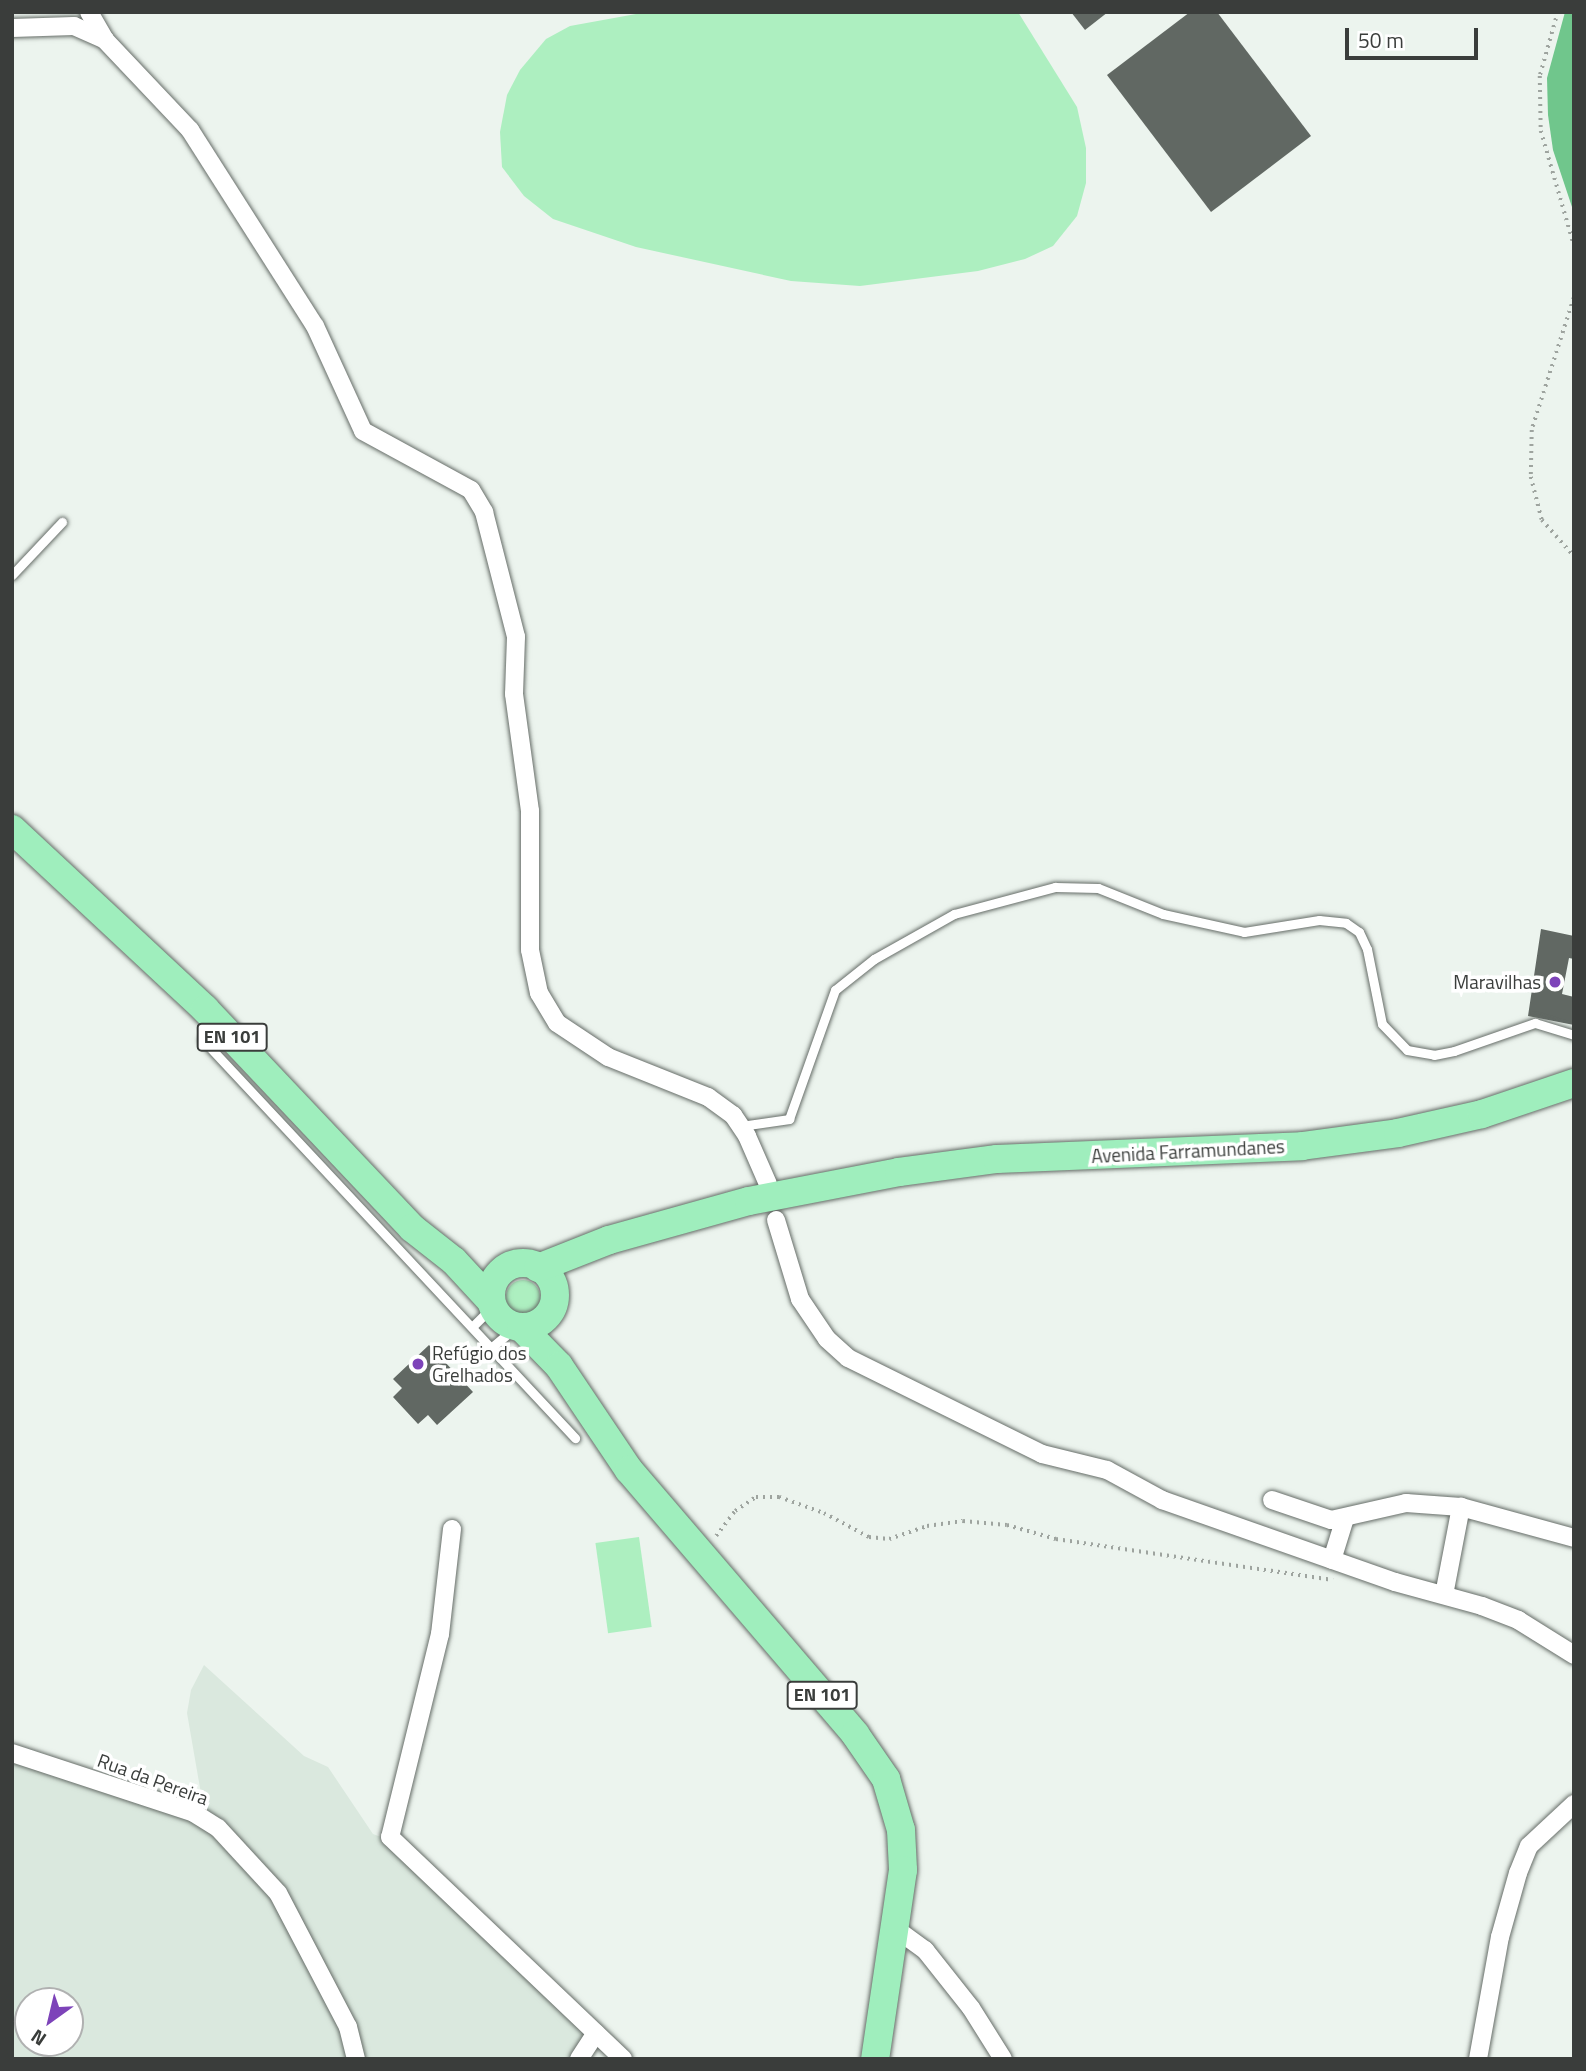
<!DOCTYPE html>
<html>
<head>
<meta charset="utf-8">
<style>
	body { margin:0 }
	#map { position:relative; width:1586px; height:2071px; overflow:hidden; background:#ecf4ee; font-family:"Titillium Web",sans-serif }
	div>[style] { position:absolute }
	.built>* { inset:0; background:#dae8de }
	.green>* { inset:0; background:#adefc0; transform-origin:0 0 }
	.round { border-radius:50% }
	.forest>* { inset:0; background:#70c68c }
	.building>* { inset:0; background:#616863 }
	.path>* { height:3.5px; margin-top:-1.75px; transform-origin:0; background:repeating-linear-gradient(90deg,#9ea49f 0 2px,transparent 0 7px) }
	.roads { filter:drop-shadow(0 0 2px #666d68) drop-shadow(0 0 2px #666d68) }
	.lane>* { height:9px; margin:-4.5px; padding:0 4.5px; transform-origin:4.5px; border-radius:4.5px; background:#fff }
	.street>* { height:18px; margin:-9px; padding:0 9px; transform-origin:9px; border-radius:9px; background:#fff }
	.primary>* { height:28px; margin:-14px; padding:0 14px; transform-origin:14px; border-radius:14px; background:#9feebd }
	.primary>.ring { margin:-14px; padding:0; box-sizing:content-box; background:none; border:28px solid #9feebd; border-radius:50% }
	.dots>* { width:19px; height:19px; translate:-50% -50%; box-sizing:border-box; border:4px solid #fff; border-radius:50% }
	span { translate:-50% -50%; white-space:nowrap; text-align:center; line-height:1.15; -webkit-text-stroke:7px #fff; paint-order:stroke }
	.shield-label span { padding:2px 5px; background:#fff; border:2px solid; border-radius:5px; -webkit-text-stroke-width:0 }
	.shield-label { font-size:18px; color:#3a3d3b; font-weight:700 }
	.poi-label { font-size:19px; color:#3a3d3b }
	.right { translate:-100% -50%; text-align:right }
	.left { translate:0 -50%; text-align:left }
	.street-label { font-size:19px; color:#3a3d3b }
	.frame { position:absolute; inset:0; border:14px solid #3a3d3b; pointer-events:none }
	.north { position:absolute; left:14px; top:1987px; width:70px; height:70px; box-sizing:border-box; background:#fff; border:2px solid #b0b1b1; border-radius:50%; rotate:214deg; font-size:19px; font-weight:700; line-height:28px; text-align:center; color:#3a3d3b }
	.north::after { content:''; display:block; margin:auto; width:24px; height:32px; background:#7d43b9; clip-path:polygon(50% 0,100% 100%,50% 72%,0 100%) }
	.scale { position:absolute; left:1345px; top:28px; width:133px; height:32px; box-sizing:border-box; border:4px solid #3a3d3b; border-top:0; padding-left:9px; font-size:21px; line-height:24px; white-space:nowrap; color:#3a3d3b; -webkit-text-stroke:5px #fff; paint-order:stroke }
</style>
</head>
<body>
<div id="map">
	<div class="built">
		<i style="clip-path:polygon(evenodd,204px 1665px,304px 1756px,328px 1767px,373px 1834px,392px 1841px,592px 2029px,572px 2059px,12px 2059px,12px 1752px,204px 1811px,187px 1713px,191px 1690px,204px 1665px,28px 2001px,70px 2001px,70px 2043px,28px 2043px,28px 2001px)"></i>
	</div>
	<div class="green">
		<i style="clip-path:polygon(647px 12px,1018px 12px,1077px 107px,1086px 148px,1086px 183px,1077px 216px,1053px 246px,1025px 259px,978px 271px,860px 286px,791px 281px,636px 247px,553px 219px,524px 196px,502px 167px,500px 132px,507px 95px,520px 70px,546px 39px,570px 26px)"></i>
		<i class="round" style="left:506px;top:1280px;width:34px;height:34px"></i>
		<i style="left:639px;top:1537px;width:91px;height:44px;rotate:82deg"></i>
	</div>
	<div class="forest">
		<i style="clip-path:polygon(1565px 12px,1574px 12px,1574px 213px,1553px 150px,1548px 115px,1547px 78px)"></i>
	</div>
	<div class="building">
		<i style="clip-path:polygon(1071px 12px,1108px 12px,1085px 30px)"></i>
		<i style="clip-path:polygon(1190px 12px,1217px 12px,1311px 136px,1211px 212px,1107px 75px)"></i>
		<i style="clip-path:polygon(1541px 929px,1574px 936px,1574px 959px,1569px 958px,1562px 994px,1574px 997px,1574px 1025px,1528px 1016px)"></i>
		<i style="clip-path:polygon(429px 1345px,473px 1392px,437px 1425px,428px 1415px,418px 1424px,393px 1397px,402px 1388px,393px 1379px)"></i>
	</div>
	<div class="path">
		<i style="left:1558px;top:12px;width:66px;rotate:105.7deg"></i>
		<i style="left:1540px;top:76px;width:55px;rotate:89deg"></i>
		<i style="left:1541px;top:131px;width:119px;rotate:73.9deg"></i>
		<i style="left:1574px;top:298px;width:139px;rotate:107.7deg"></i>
		<i style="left:1532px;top:430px;width:47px;rotate:91.2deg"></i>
		<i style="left:1531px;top:477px;width:44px;rotate:75.7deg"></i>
		<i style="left:1542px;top:520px;width:48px;rotate:48.4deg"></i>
		<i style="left:716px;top:1536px;width:31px;rotate:-53deg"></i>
		<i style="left:735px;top:1511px;width:25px;rotate:-34deg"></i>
		<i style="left:756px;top:1497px;width:23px"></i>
		<i style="left:779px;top:1497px;width:48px;rotate:19.6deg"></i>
		<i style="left:824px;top:1513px;width:51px;rotate:28.1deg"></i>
		<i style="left:869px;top:1537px;width:20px;rotate:6deg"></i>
		<i style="left:889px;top:1539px;width:40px;rotate:-18.9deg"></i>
		<i style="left:927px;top:1526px;width:36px;rotate:-8deg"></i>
		<i style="left:963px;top:1521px;width:44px;rotate:5.2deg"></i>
		<i style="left:1007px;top:1525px;width:51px;rotate:15.9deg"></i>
		<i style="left:1056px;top:1539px;width:280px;rotate:8.4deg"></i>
	</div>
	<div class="roads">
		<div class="lane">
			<i style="left:12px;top:575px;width:73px;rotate:-46.7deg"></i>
			<i style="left:203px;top:1040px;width:545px;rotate:46.93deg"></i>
			<i style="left:741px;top:1126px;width:49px;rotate:-8.3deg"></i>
			<i style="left:789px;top:1119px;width:137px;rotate:-70.4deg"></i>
			<i style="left:835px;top:990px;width:50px;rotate:-38.5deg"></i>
			<i style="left:874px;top:959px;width:92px;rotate:-29.4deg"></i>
			<i style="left:954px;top:914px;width:105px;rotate:-15deg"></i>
			<i style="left:1055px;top:887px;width:43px;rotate:1.3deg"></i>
			<i style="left:1098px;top:888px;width:70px;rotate:21.8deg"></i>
			<i style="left:1163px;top:914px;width:83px;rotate:12.5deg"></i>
			<i style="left:1244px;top:932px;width:76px;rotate:-9.1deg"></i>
			<i style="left:1319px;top:920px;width:27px;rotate:6deg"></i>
			<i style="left:1346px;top:923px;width:16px;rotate:35deg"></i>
			<i style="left:1359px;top:932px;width:19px;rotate:65deg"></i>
			<i style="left:1367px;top:949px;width:76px;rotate:78.7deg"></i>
			<i style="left:1382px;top:1024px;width:36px;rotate:46deg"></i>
			<i style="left:1407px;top:1050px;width:27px;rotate:10deg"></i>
			<i style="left:1434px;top:1055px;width:20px;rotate:-11deg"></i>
			<i style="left:1454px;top:1051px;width:86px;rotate:-19.1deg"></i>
			<i style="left:1535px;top:1023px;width:41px;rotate:17.1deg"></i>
			<i style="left:472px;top:1327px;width:30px;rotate:-45deg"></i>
			<i style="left:492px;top:1347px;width:33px;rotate:-40deg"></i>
		</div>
		<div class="street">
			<i style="left:89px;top:12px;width:32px;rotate:60deg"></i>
			<i style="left:12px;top:28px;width:62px;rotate:-1.8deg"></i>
			<i style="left:74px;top:26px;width:34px;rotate:24deg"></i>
			<i style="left:105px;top:40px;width:124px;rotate:46.6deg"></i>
			<i style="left:190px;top:130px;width:232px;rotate:57.5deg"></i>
			<i style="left:315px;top:326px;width:115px;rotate:65.4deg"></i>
			<i style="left:363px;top:431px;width:123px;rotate:28.6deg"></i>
			<i style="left:471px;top:490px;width:26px;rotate:59deg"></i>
			<i style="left:484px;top:512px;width:129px;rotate:75.6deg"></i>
			<i style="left:516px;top:637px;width:57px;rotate:92deg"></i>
			<i style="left:514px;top:694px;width:118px;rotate:82.2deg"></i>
			<i style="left:530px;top:811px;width:139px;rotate:90deg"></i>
			<i style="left:530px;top:950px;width:44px;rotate:78.2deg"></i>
			<i style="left:539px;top:993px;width:35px;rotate:59deg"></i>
			<i style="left:557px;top:1023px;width:61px;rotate:33.7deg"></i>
			<i style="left:608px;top:1057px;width:108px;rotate:21.8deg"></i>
			<i style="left:708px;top:1097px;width:31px;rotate:36deg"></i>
			<i style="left:733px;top:1115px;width:25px;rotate:56deg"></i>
			<i style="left:747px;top:1136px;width:52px;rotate:66.4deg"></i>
			<i style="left:776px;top:1220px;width:83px;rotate:73.1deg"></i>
			<i style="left:800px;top:1299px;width:48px;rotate:56deg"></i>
			<i style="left:827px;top:1339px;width:28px;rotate:42deg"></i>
			<i style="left:848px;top:1358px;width:216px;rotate:26.3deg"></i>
			<i style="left:1042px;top:1454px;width:67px;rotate:13.8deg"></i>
			<i style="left:1107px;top:1470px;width:63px;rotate:28.6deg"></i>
			<i style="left:1162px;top:1500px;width:247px;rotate:19.4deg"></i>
			<i style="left:1395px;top:1582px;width:90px;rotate:15.4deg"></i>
			<i style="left:1482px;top:1606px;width:39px;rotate:21deg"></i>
			<i style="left:1518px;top:1620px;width:66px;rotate:32deg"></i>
			<i style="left:1272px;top:1500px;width:62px;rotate:18.7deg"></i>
			<i style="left:1331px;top:1520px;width:77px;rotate:-12.8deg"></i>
			<i style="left:1406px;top:1503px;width:55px;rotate:4.2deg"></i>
			<i style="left:1461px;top:1507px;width:117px;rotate:15.3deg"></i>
			<i style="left:452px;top:1529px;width:106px;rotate:96.5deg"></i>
			<i style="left:440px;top:1634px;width:209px;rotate:103.8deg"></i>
			<i style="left:390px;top:1837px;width:322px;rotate:43.6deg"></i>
			<i style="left:1332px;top:1560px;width:44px;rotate:-72.8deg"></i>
			<i style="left:1444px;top:1595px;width:90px;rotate:-79.1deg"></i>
			<i style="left:12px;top:1753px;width:192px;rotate:18.2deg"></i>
			<i style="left:194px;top:1813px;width:28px;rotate:32deg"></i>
			<i style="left:218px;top:1828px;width:88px;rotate:47.3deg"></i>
			<i style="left:278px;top:1893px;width:151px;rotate:62.4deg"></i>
			<i style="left:348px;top:2027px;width:33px;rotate:76deg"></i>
			<i style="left:896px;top:1929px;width:36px;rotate:36deg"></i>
			<i style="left:925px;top:1950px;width:74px;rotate:51.6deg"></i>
			<i style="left:971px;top:2008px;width:60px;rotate:57.9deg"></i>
			<i style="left:579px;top:2059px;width:31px;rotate:-57deg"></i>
			<i style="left:1478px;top:2059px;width:124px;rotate:-79.8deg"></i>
			<i style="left:1500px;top:1937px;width:66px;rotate:-74.3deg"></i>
			<i style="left:1518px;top:1873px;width:29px;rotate:-68deg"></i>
			<i style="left:1529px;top:1846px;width:62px;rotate:-43deg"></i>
		</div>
		<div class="primary">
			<i style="left:12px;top:829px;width:264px;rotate:43deg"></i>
			<i style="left:205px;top:1009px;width:301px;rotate:46.6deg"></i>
			<i style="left:412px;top:1228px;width:53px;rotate:38.2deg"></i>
			<i style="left:454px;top:1261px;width:54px;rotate:47.2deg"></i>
			<i class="ring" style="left:491px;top:1263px;width:36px;height:36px"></i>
			<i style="left:538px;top:1268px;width:76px;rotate:-21.5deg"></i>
			<i style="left:609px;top:1240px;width:145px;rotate:-15.6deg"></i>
			<i style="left:749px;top:1201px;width:153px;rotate:-10.9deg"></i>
			<i style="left:899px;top:1172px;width:99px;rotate:-7.6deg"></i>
			<i style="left:997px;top:1159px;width:305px;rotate:-2.4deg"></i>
			<i style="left:1302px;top:1146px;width:97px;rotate:-7.7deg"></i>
			<i style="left:1398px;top:1133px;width:86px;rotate:-12.7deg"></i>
			<i style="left:1482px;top:1114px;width:97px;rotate:-18.6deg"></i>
			<i style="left:521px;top:1327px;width:54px;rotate:45.7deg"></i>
			<i style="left:559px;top:1366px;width:125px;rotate:56.1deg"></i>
			<i style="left:629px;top:1470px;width:348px;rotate:49.4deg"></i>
			<i style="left:855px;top:1734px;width:55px;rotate:55.4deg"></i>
			<i style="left:886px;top:1779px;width:53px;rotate:73.6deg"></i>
			<i style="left:901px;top:1830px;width:40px;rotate:87.1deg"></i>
			<i style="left:903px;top:1870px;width:191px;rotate:98.4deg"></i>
		</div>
	</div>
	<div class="dots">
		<i style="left:1555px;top:982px;background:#7d43b9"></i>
		<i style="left:418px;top:1364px;background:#7d43b9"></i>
	</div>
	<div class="shield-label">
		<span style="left:232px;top:1037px">EN 101</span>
		<span style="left:822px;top:1695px">EN 101</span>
	</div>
	<div class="poi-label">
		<span class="right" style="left:1541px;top:982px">Maravilhas</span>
		<span class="left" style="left:432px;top:1364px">Refúgio dos<br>Grelhados</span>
	</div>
	<div class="street-label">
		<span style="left:1188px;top:1151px;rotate:-3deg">Avenida Farramundanes</span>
		<span style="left:153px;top:1779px;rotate:20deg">Rua da Pereira</span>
	</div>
	<div class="frame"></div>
	<div class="north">N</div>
	<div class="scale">50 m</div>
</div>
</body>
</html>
